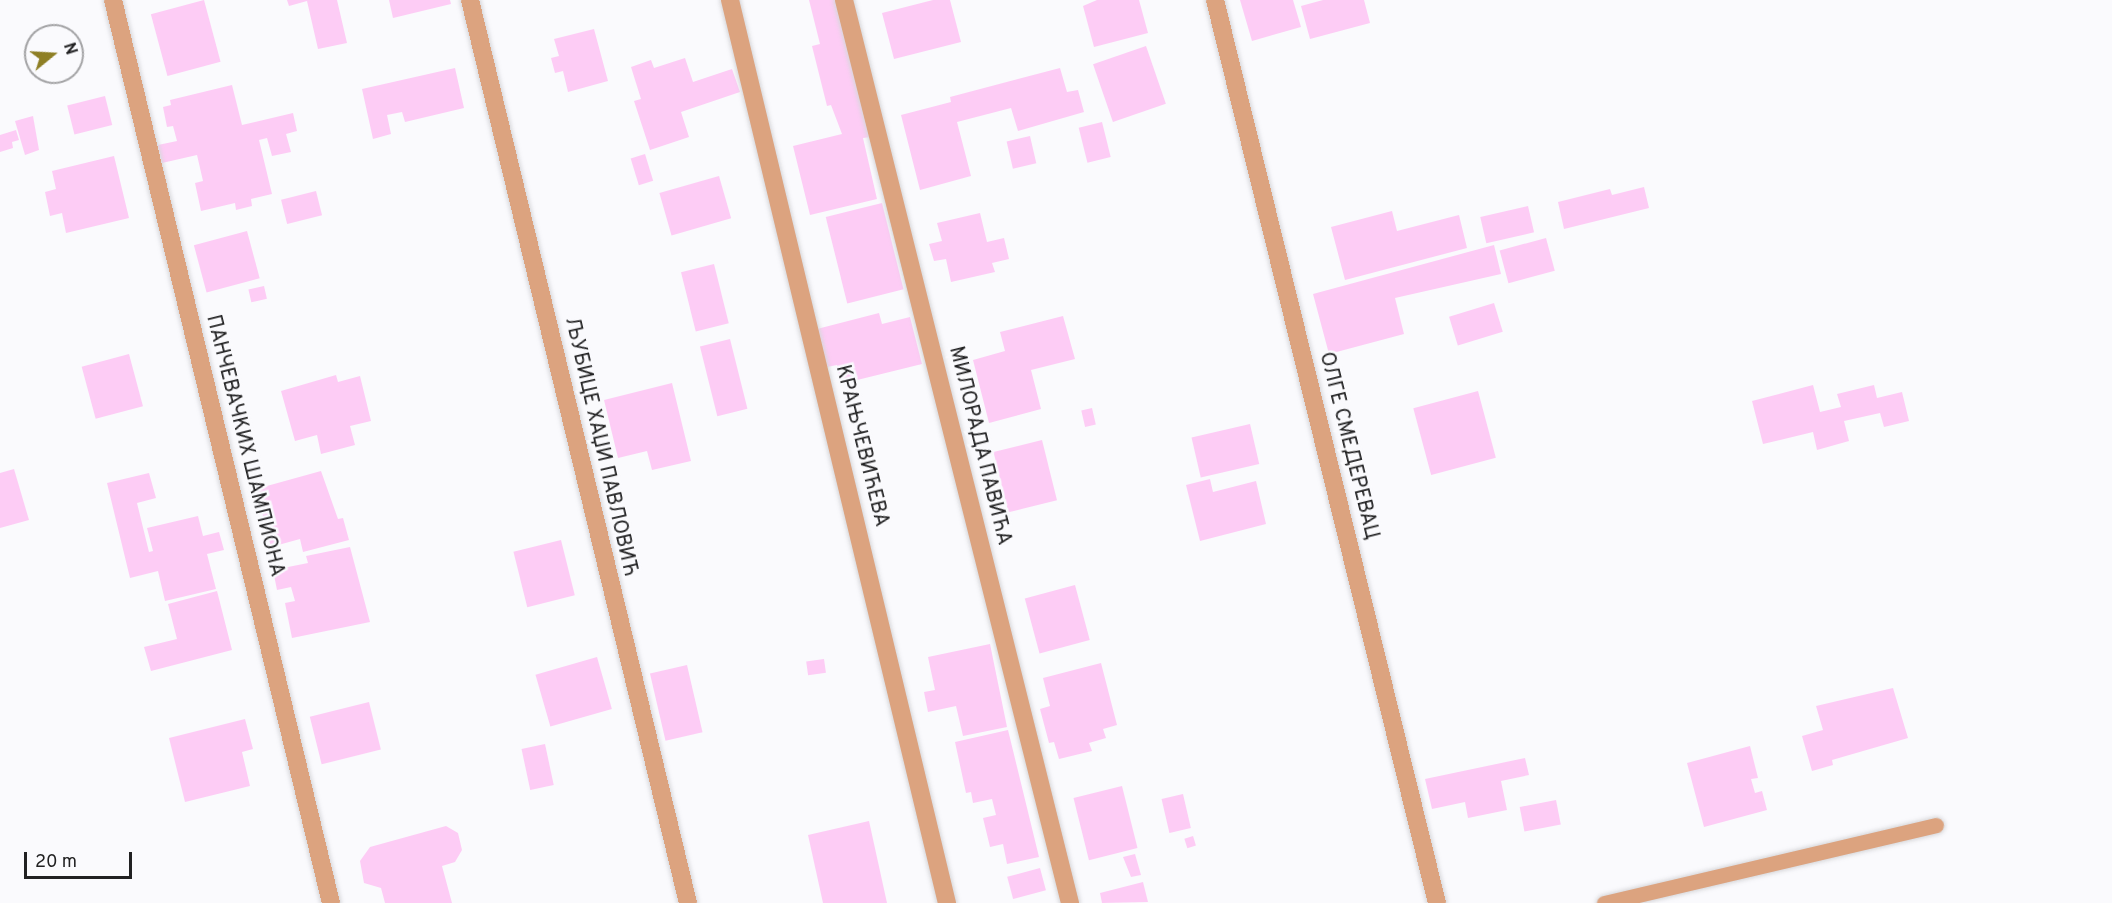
<!DOCTYPE html>
<html>
<head>
<meta charset="utf-8">
<style>
	body { margin:0 }
	#map { position:relative; width:2112px; height:903px; overflow:hidden; background:#fafafd; font-family:Overpass,sans-serif }
	div>[style] { position:absolute }
	.building>* { inset:0; background:#fdccf5; transform-origin:0 0 }
	.roads { filter:drop-shadow(0 0 2px #d7d7da) drop-shadow(0 0 2px #d7d7da) }
	.service>* { height:15px; margin:-7.5px; padding:0 7.5px; transform-origin:7.5px; border-radius:7.5px; background:#dca37f }
	.minor>* { height:18px; margin:-9px; padding:0 9px; transform-origin:9px; border-radius:9px; background:#dca37f }
	span { translate:-50% -50%; white-space:nowrap; text-align:center; line-height:1.15; -webkit-text-stroke:5px #fafafd; paint-order:stroke }
	.street-label { font-size:20px; color:#212122 }
	.north { position:absolute; left:24px; top:24px; width:60px; height:60px; box-sizing:border-box; background:#fafafd; border:2px solid #a3a3a5; border-radius:50%; rotate:72deg; font-size:16px; font-weight:700; line-height:24px; text-align:center; color:#212122 }
	.north::after { content:''; display:block; margin:auto; width:21px; height:27px; background:#8e7f25; clip-path:polygon(50% 0,100% 100%,50% 72%,0 100%) }
	.scale { position:absolute; left:24px; top:852px; width:108px; height:27px; box-sizing:border-box; border:3px solid #212122; border-top:0; padding-left:8px; font-size:18px; line-height:21px; white-space:nowrap; color:#212122; -webkit-text-stroke:4px #fafafd; paint-order:stroke }
</style>
</head>
<body>
<div id="map">
	<div class="building">
		<i style="left:204px;top:0;width:64px;height:55px;rotate:75deg"></i>
		<i style="clip-path:polygon(287px 0,337px 0,347px 43px,318px 49px,307px 1px,289px 6px)"></i>
		<i style="clip-path:polygon(389px 0,450px 0,451px 4px,393px 18px)"></i>
		<i style="clip-path:polygon(809px 0,837px 0,870px 137px,863px 138px,877px 199px,810px 215px,793px 146px,842px 134px,831px 105px,827px 106px,812px 46px,820px 44px)"></i>
		<i style="clip-path:polygon(933px 0,950px 0,961px 42px,894px 59px,882px 13px)"></i>
		<i style="clip-path:polygon(1097px 0,1139px 0,1148px 33px,1094px 47px,1083px 6px)"></i>
		<i style="clip-path:polygon(1240px 0,1293px 0,1301px 27px,1252px 41px)"></i>
		<i style="clip-path:polygon(1323px 0,1364px 0,1370px 23px,1310px 39px,1301px 6px)"></i>
		<i style="clip-path:polygon(594px 29px,608px 81px,568px 92px,563px 71px,555px 73px,551px 58px,559px 56px,554px 39px)"></i>
		<i style="left:1146px;top:46px;width:61px;height:56px;rotate:71deg"></i>
		<i style="clip-path:polygon(685px 58px,693px 82px,732px 69px,740px 92px,681px 112px,689px 137px,650px 150px,634px 101px,641px 99px,631px 67px,651px 60px,654px 68px)"></i>
		<i style="clip-path:polygon(455px 68px,464px 108px,405px 122px,402px 112px,387px 115px,391px 134px,373px 139px,362px 89px)"></i>
		<i style="clip-path:polygon(1060px 68px,1067px 92px,1078px 90px,1084px 112px,1018px 131px,1011px 108px,957px 122px,971px 176px,920px 190px,901px 115px,951px 102px,950px 97px)"></i>
		<i style="clip-path:polygon(232px 85px,242px 125px,293px 113px,297px 131px,286px 134px,291px 152px,272px 156px,267px 138px,259px 140px,272px 194px,251px 199px,252px 206px,236px 210px,235px 203px,201px 211px,195px 183px,203px 181px,197px 155px,162px 163px,158px 145px,177px 141px,173px 126px,167px 127px,163px 107px,171px 105px,170px 100px)"></i>
		<i style="left:105px;top:96px;width:30px;height:39px;rotate:76deg"></i>
		<i style="clip-path:polygon(33px 116px,39px 150px,25px 155px,15px 121px)"></i>
		<i style="left:1102px;top:122px;width:36px;height:24px;rotate:76deg"></i>
		<i style="clip-path:polygon(16px 130px,19px 140px,12px 142px,13px 148px,0 152px,0 135px)"></i>
		<i style="left:1030px;top:136px;width:28px;height:24px;rotate:77deg"></i>
		<i style="left:645px;top:154px;width:28px;height:15px;rotate:73deg"></i>
		<i style="clip-path:polygon(114px 156px,129px 218px,66px 233px,62px 213px,50px 216px,45px 192px,56px 189px,52px 171px)"></i>
		<i style="left:719px;top:176px;width:44px;height:62px;rotate:74deg"></i>
		<i style="clip-path:polygon(1644px 187px,1649px 208px,1564px 229px,1558px 202px,1610px 189px,1612px 195px)"></i>
		<i style="left:316px;top:191px;width:25px;height:36px;rotate:76deg"></i>
		<i style="left:882px;top:203px;width:89px;height:58px;rotate:76deg"></i>
		<i style="left:1528px;top:206px;width:27px;height:49px;rotate:77deg"></i>
		<i style="clip-path:polygon(1392px 211px,1397px 231px,1459px 215px,1467px 248px,1345px 280px,1331px 227px)"></i>
		<i style="clip-path:polygon(980px 213px,987px 242px,1004px 238px,1009px 259px,992px 263px,995px 272px,951px 282px,946px 259px,934px 261px,929px 244px,942px 241px,937px 223px)"></i>
		<i style="left:247px;top:231px;width:49px;height:55px;rotate:75deg"></i>
		<i style="left:1546px;top:238px;width:34px;height:48px;rotate:75deg"></i>
		<i style="clip-path:polygon(1494px 245px,1501px 274px,1395px 298px,1404px 334px,1329px 354px,1313px 294px)"></i>
		<i style="left:714px;top:264px;width:61px;height:34px;rotate:76deg"></i>
		<i style="left:264px;top:286px;width:13px;height:16px;rotate:77deg"></i>
		<i style="left:1494px;top:303px;width:30px;height:47px;rotate:73deg"></i>
		<i style="clip-path:polygon(879px 313px,882px 324px,910px 317px,922px 364px,841px 384px,837px 365px,827px 367px,817px 329px)"></i>
		<i style="clip-path:polygon(1063px 316px,1075px 359px,1031px 370px,1041px 409px,989px 423px,973px 360px,1005px 351px,1000px 332px)"></i>
		<i style="left:730px;top:339px;width:72px;height:31px;rotate:76deg"></i>
		<i style="left:129px;top:354px;width:54px;height:49px;rotate:75deg"></i>
		<i style="clip-path:polygon(336px 375px,338px 382px,360px 376px,371px 421px,350px 426px,355px 445px,321px 454px,317px 435px,295px 441px,281px 391px)"></i>
		<i style="clip-path:polygon(672px 383px,691px 461px,652px 470px,647px 451px,618px 458px,604px 400px)"></i>
		<i style="clip-path:polygon(1813px 385px,1820px 412px,1841px 407px,1837px 394px,1874px 385px,1877px 398px,1902px 392px,1909px 421px,1884px 427px,1880px 413px,1844px 421px,1849px 441px,1817px 450px,1813px 432px,1763px 444px,1752px 401px)"></i>
		<i style="left:1478px;top:391px;width:69px;height:67px;rotate:75deg"></i>
		<i style="left:1092px;top:408px;width:17px;height:11px;rotate:77deg"></i>
		<i style="left:1250px;top:424px;width:41px;height:60px;rotate:77deg"></i>
		<i style="left:1042px;top:440px;width:62px;height:50px;rotate:76deg"></i>
		<i style="clip-path:polygon(14px 469px,29px 520px,0 528px,0 473px)"></i>
		<i style="clip-path:polygon(321px 471px,338px 519px,343px 518px,349px 540px,303px 552px,300px 539px,271px 547px,256px 489px)"></i>
		<i style="clip-path:polygon(149px 473px,156px 498px,137px 503px,149px 552px,153px 551px,147px 528px,198px 516px,203px 536px,219px 532px,224px 550px,207px 554px,216px 589px,165px 601px,158px 571px,130px 578px,107px 483px)"></i>
		<i style="clip-path:polygon(1210px 479px,1213px 492px,1256px 481px,1266px 524px,1200px 541px,1186px 485px)"></i>
		<i style="left:561px;top:540px;width:57px;height:49px;rotate:76deg"></i>
		<i style="clip-path:polygon(350px 547px,370px 622px,292px 638px,285px 603px,295px 601px,291px 587px,277px 590px,273px 570px,308px 563px,306px 556px)"></i>
		<i style="left:1075px;top:585px;width:57px;height:52px;rotate:75deg"></i>
		<i style="clip-path:polygon(217px 591px,232px 650px,151px 671px,144px 647px,177px 639px,168px 604px)"></i>
		<i style="clip-path:polygon(990px 644px,1007px 727px,963px 736px,956px 706px,928px 712px,924px 692px,935px 690px,928px 657px)"></i>
		<i style="left:597px;top:657px;width:54px;height:64px;rotate:74deg"></i>
		<i style="left:824px;top:659px;width:14px;height:18px;rotate:82deg"></i>
		<i style="clip-path:polygon(1101px 663px,1117px 725px,1103px 729px,1106px 738px,1089px 743px,1092px 751px,1059px 759px,1054px 742px,1049px 743px,1040px 709px,1050px 706px,1043px 678px)"></i>
		<i style="left:687px;top:665px;width:69px;height:38px;rotate:77deg"></i>
		<i style="clip-path:polygon(1893px 688px,1908px 738px,1832px 760px,1833px 765px,1812px 771px,1802px 736px,1823px 730px,1816px 706px)"></i>
		<i style="left:369px;top:702px;width:49px;height:61px;rotate:76deg"></i>
		<i style="clip-path:polygon(245px 719px,253px 749px,242px 752px,250px 786px,185px 802px,169px 738px)"></i>
		<i style="clip-path:polygon(1008px 730px,1039px 857px,1007px 864px,1003px 844px,990px 847px,983px 818px,996px 815px,992px 799px,973px 803px,971px 792px,966px 793px,955px 742px)"></i>
		<i style="left:545px;top:744px;width:42px;height:24px;rotate:78deg"></i>
		<i style="clip-path:polygon(1750px 746px,1758px 778px,1751px 779px,1755px 793px,1762px 791px,1767px 810px,1704px 827px,1687px 763px)"></i>
		<i style="clip-path:polygon(1525px 758px,1529px 775px,1501px 781px,1507px 810px,1468px 818px,1465px 802px,1432px 809px,1425px 779px)"></i>
		<i style="left:1122px;top:786px;width:64px;height:50px;rotate:76deg"></i>
		<i style="left:1183px;top:794px;width:35px;height:22px;rotate:77deg"></i>
		<i style="left:1556px;top:800px;width:25px;height:37px;rotate:79deg"></i>
		<i style="clip-path:polygon(869px 821px,887px 903px,823px 903px,808px 835px)"></i>
		<i style="clip-path:polygon(446px 826px,458px 833px,462px 850px,455px 862px,442px 866px,452px 903px,385px 903px,381px 888px,364px 883px,360px 861px,370px 847px)"></i>
		<i style="left:1193px;top:836px;width:10px;height:9px;rotate:73deg"></i>
		<i style="clip-path:polygon(1135px 854px,1141px 875px,1131px 877px,1123px 857px)"></i>
		<i style="left:1040px;top:868px;width:23px;height:34px;rotate:75deg"></i>
		<i style="clip-path:polygon(1143px 882px,1148px 902px,1102px 903px,1100px 893px)"></i>
	</div>
	<div class="roads">
		<div class="service">
			<i style="left:1604px;top:903px;width:341px;rotate:-13.2deg"></i>
		</div>
		<div class="minor">
			<i style="left:113px;top:0;width:929px;rotate:76.43deg"></i>
			<i style="left:470px;top:0;width:929px;rotate:76.43deg"></i>
			<i style="left:730px;top:0;width:929px;rotate:76.49deg"></i>
			<i style="left:844px;top:0;width:931px;rotate:75.95deg"></i>
			<i style="left:1215px;top:0;width:930px;rotate:76.19deg"></i>
		</div>
	</div>
	<div class="street-label">
		<span style="left:244px;top:446px;rotate:76deg">ПАНЧЕВАЧКИХ ШАМПИОНА</span>
		<span style="left:861px;top:446px;rotate:76deg">КРАЊЧЕВИЋЕВА</span>
		<span style="left:979px;top:446px;rotate:76deg">МИЛОРАДА ПАВИЋА</span>
		<span style="left:1348px;top:446px;rotate:76deg">ОЛГЕ СМЕДЕРЕВАЦ</span>
		<span style="left:600px;top:447px;rotate:77deg">ЉУБИЦЕ ХАЏИ ПАВЛОВИЋ</span>
	</div>
	<div class="north">N</div>
	<div class="scale">20 m</div>
</div>
</body>
</html>
